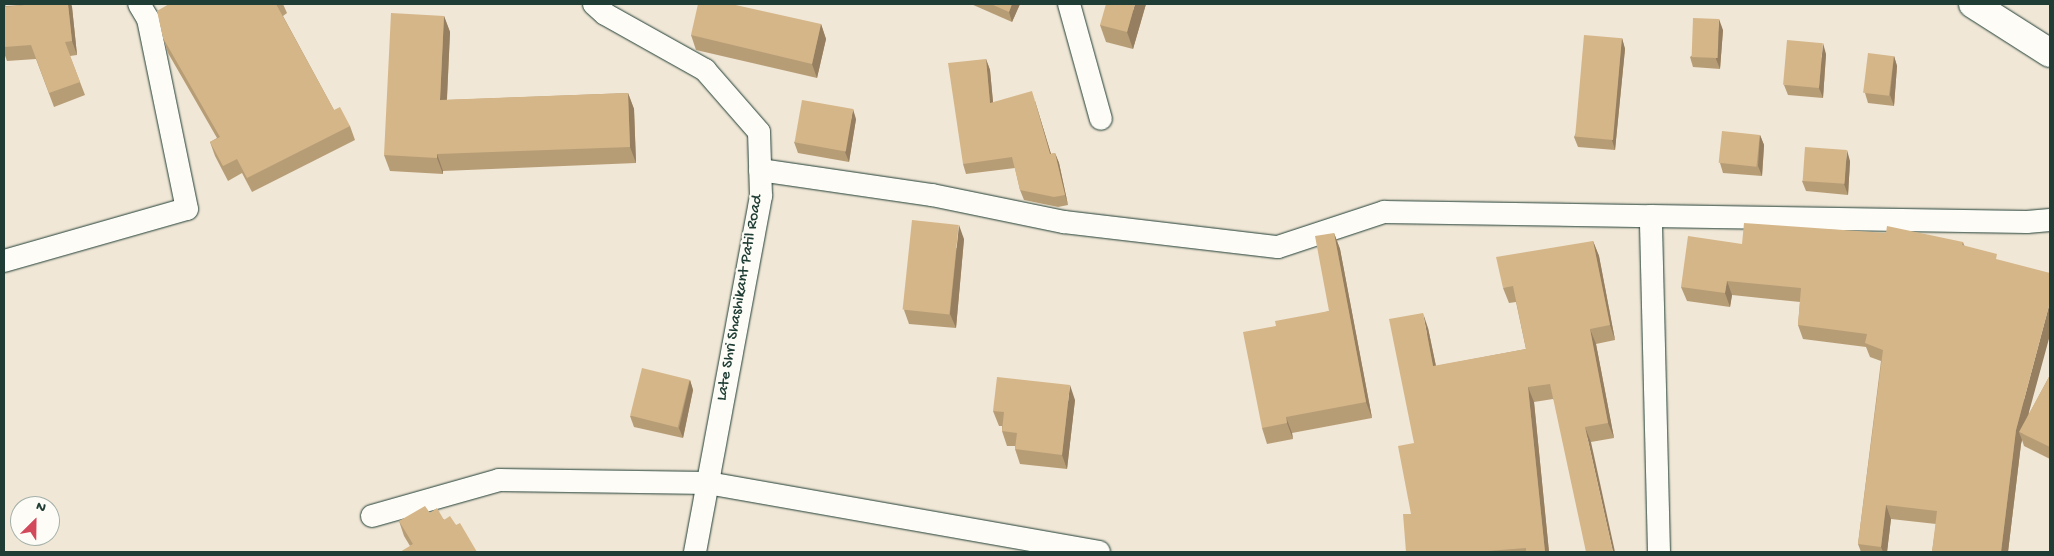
<!DOCTYPE html>
<html>
<head>
<meta charset="utf-8">
<style>
	body { margin:0 }
	#map { position:relative; width:2054px; height:556px; overflow:hidden; background:#f1e7d6; font-family:"Gochi Hand",sans-serif }
	div>[style] { position:absolute }
	.roads { filter:drop-shadow(0 0 1px #1f3d34) drop-shadow(0 0 1px #1f3d34) }
	.minor>* { height:22px; margin:-11px; padding:0 11px; transform-origin:11px; border-radius:11px; background:#fdfcf7 }
	.tertiary>* { height:28px; margin:-14px; padding:0 14px; transform-origin:14px; border-radius:14px; background:#fdfcf7 }
	.wall>* { inset:0; background:#b79d76 }
	.shaded-wall>* { inset:0; background:#957f60 }
	.building>* { inset:0; background:#d5b689; transform-origin:0 0 }
	span { translate:-50% -50%; white-space:nowrap; text-align:center; line-height:1.15; -webkit-text-stroke:4.5px #fdfcf7; paint-order:stroke }
	.street-label { font-size:16px; color:#1f3d34 }
	.frame { position:absolute; inset:0; border:5px solid #1f3d34; pointer-events:none }
	.north { position:absolute; left:10px; top:496px; width:50px; height:50px; box-sizing:border-box; background:#fdfcf7; border:1px solid #a4b0a9; border-radius:50%; rotate:23deg; font-size:14px; font-weight:700; line-height:20px; text-align:center; color:#1f3d34 }
	.north::after { content:''; display:block; margin:auto; width:18px; height:22px; background:#d1495b; clip-path:polygon(50% 0,100% 100%,50% 72%,0 100%) }
</style>
</head>
<body>
<div id="map">
	<div class="roads">
		<div class="minor">
			<i style="left:594px;top:4px;width:15px;rotate:42deg"></i>
			<i style="left:605px;top:14px;width:115px;rotate:29.2deg"></i>
			<i style="left:705px;top:70px;width:82px;rotate:48.9deg"></i>
			<i style="left:759px;top:132px;width:64px;rotate:88.2deg"></i>
			<i style="left:761px;top:196px;width:362px;rotate:100.5deg"></i>
			<i style="left:1069px;top:4px;width:119px;rotate:74.5deg"></i>
			<i style="left:760px;top:170px;width:174px;rotate:8.3deg"></i>
			<i style="left:932px;top:195px;width:135px;rotate:11.6deg"></i>
			<i style="left:1064px;top:222px;width:215px;rotate:6.7deg"></i>
			<i style="left:1278px;top:247px;width:112px;rotate:-18.3deg"></i>
			<i style="left:1384px;top:212px;width:267px;rotate:0.9deg"></i>
			<i style="left:4px;top:261px;width:190px;rotate:-15.9deg"></i>
			<i style="left:187px;top:209px;width:194px;rotate:-101.6deg"></i>
			<i style="left:148px;top:19px;width:17px;rotate:-121deg"></i>
			<i style="left:372px;top:516px;width:132px;rotate:-15.8deg"></i>
			<i style="left:499px;top:480px;width:209px;rotate:0.8deg"></i>
			<i style="left:708px;top:483px;width:397px;rotate:10deg"></i>
			<i style="left:1659px;top:552px;width:336px;rotate:-91.4deg"></i>
			<i style="left:1651px;top:216px;width:376px;rotate:0.9deg"></i>
			<i style="left:2027px;top:222px;width:23px;rotate:-5deg"></i>
		</div>
		<div class="tertiary">
			<i style="left:1973px;top:4px;width:91px;rotate:32.5deg"></i>
		</div>
	</div>
	<div class="wall">
		<i style="clip-path:polygon(4px 4px,5px 4px,6px 6px,35px 4px,71px 4px,72px 7px,77px 55px,70px 56px,85px 95px,54px 107px,36px 59px,7px 61px,4px 53px)"></i>
		<i style="clip-path:polygon(169px 4px,283px 4px,287px 13px,283px 16px,334px 110px,350px 126px,355px 140px,252px 192px,242px 173px,228px 181px,215px 156px,210px 142px,217px 138px,168px 53px,163px 38px)"></i>
		<i style="clip-path:polygon(971px 4px,1020px 4px,1012px 22px)"></i>
		<i style="clip-path:polygon(1146px 4px,1133px 49px,1106px 42px,1100px 25px)"></i>
		<i style="clip-path:polygon(444px 16px,450px 32px,447px 100px,628px 93px,634px 109px,636px 163px,443px 171px,443px 174px,390px 171px,384px 155px)"></i>
		<i style="clip-path:polygon(821px 24px,826px 39px,817px 78px,696px 50px,691px 35px)"></i>
		<i style="clip-path:polygon(1723px 30px,1720px 69px,1693px 67px,1690px 57px)"></i>
		<i style="clip-path:polygon(1622px 38px,1625px 49px,1615px 150px,1578px 147px,1574px 137px)"></i>
		<i style="clip-path:polygon(1826px 54px,1823px 98px,1788px 95px,1784px 85px)"></i>
		<i style="clip-path:polygon(1894px 56px,1897px 66px,1894px 106px,1868px 103px,1865px 93px)"></i>
		<i style="clip-path:polygon(986px 59px,990px 70px,993px 102px,1035px 101px,1051px 154px,1055px 153px,1059px 163px,1068px 205px,1058px 207px,1024px 200px,1020px 190px,1015px 168px,966px 174px,963px 164px)"></i>
		<i style="clip-path:polygon(856px 119px,849px 162px,798px 153px,794px 142px)"></i>
		<i style="clip-path:polygon(1760px 135px,1764px 145px,1762px 176px,1723px 173px,1720px 163px)"></i>
		<i style="clip-path:polygon(1850px 161px,1848px 195px,1806px 191px,1802px 181px)"></i>
		<i style="clip-path:polygon(1334px 233px,1340px 249px,1372px 418px,1292px 433px,1293px 439px,1267px 444px,1262px 428px,1276px 326px,1329px 311px)"></i>
		<i style="clip-path:polygon(964px 239px,956px 328px,909px 324px,904px 310px)"></i>
		<i style="clip-path:polygon(1593px 241px,1599px 256px,1615px 340px,1596px 344px,1614px 438px,1591px 442px,1553px 399px,1534px 402px,1549px 552px,1406px 552px,1411px 514px,1414px 443px,1428px 328px,1436px 366px,1526px 349px,1516px 302px,1509px 303px,1503px 288px)"></i>
		<i style="clip-path:polygon(1963px 242px,2029px 414px,2050px 375px,2050px 459px,2024px 446px,2022px 440px,2021px 444px,2008px 552px,1932px 552px,1936px 524px,1891px 519px,1887px 552px,1861px 552px,1858px 544px,1881px 361px,1870px 357px,1866px 347px,1803px 339px,1798px 325px,1800px 302px,1732px 295px,1730px 307px,1687px 301px,1681px 287px,1742px 244px)"></i>
		<i style="clip-path:polygon(690px 380px,693px 390px,683px 438px,634px 427px,630px 416px)"></i>
		<i style="clip-path:polygon(1075px 400px,1067px 469px,1020px 464px,1015px 449px,1015px 446px,1007px 446px,1002px 431px,1002px 426px,999px 426px,993px 411px)"></i>
		<i style="clip-path:polygon(430px 513px,456px 525px,410px 546px,404px 536px,399px 521px)"></i>
	</div>
	<div class="shaded-wall">
		<i style="clip-path:polygon(68px 4px,71px 4px,72px 7px,77px 55px,72px 41px)"></i>
		<i style="clip-path:polygon(1012px 4px,1020px 4px,1012px 22px,1009px 12px)"></i>
		<i style="clip-path:polygon(1135px 4px,1146px 4px,1133px 49px,1127px 32px)"></i>
		<i style="clip-path:polygon(444px 16px,450px 32px,446px 116px,440px 100px)"></i>
		<i style="clip-path:polygon(1719px 19px,1723px 30px,1720px 69px,1716px 59px)"></i>
		<i style="clip-path:polygon(821px 24px,826px 39px,817px 78px,812px 64px)"></i>
		<i style="clip-path:polygon(1622px 38px,1625px 49px,1615px 150px,1612px 140px)"></i>
		<i style="clip-path:polygon(1823px 43px,1826px 54px,1823px 98px,1819px 88px)"></i>
		<i style="clip-path:polygon(1894px 56px,1897px 66px,1894px 106px,1890px 95px)"></i>
		<i style="clip-path:polygon(986px 59px,990px 70px,994px 113px,990px 103px)"></i>
		<i style="clip-path:polygon(1032px 91px,1035px 101px,1054px 164px,1050px 154px)"></i>
		<i style="clip-path:polygon(628px 93px,634px 109px,636px 163px,630px 147px)"></i>
		<i style="clip-path:polygon(853px 109px,856px 119px,849px 162px,845px 152px)"></i>
		<i style="clip-path:polygon(1760px 135px,1764px 145px,1762px 176px,1758px 166px)"></i>
		<i style="clip-path:polygon(1847px 150px,1850px 161px,1848px 195px,1844px 184px)"></i>
		<i style="clip-path:polygon(1055px 153px,1059px 163px,1068px 205px,1065px 195px)"></i>
		<i style="clip-path:polygon(437px 154px,443px 171px,443px 174px,437px 158px)"></i>
		<i style="clip-path:polygon(959px 225px,964px 239px,956px 328px,950px 314px)"></i>
		<i style="clip-path:polygon(1334px 233px,1340px 249px,1372px 418px,1366px 402px)"></i>
		<i style="clip-path:polygon(1593px 241px,1599px 256px,1615px 340px,1610px 325px)"></i>
		<i style="clip-path:polygon(1727px 281px,1732px 295px,1730px 307px,1725px 293px)"></i>
		<i style="clip-path:polygon(2050px 302px,2050px 335px,2023px 434px,2019px 432px,2022px 440px,2021px 444px,2008px 552px,2001px 552px,2016px 430px)"></i>
		<i style="clip-path:polygon(1423px 313px,1428px 328px,1439px 381px,1433px 366px)"></i>
		<i style="clip-path:polygon(1590px 329px,1596px 344px,1614px 438px,1608px 423px)"></i>
		<i style="clip-path:polygon(690px 380px,693px 390px,683px 438px,679px 428px)"></i>
		<i style="clip-path:polygon(1070px 385px,1075px 400px,1067px 469px,1062px 455px)"></i>
		<i style="clip-path:polygon(1528px 387px,1534px 402px,1549px 552px,1545px 552px)"></i>
		<i style="clip-path:polygon(1286px 417px,1292px 433px,1293px 439px,1287px 423px)"></i>
		<i style="clip-path:polygon(1585px 427px,1591px 442px,1615px 552px,1613px 552px)"></i>
		<i style="clip-path:polygon(1886px 505px,1891px 519px,1887px 552px,1883px 552px,1881px 547px)"></i>
	</div>
	<div class="building">
		<i style="clip-path:polygon(4px 4px,4px 7px,35px 4px,68px 4px,72px 41px,65px 42px,80px 82px,49px 93px,31px 45px,4px 47px)"></i>
		<i style="clip-path:polygon(169px 4px,276px 4px,334px 110px,340px 107px,350px 126px,247px 178px,237px 159px,223px 166px,210px 142px,220px 137px,163px 38px,157px 11px)"></i>
		<i style="clip-path:polygon(698px 4px,731px 4px,821px 24px,812px 64px,691px 35px)"></i>
		<i style="clip-path:polygon(991px 4px,1012px 4px,1009px 12px)"></i>
		<i style="clip-path:polygon(1106px 4px,1135px 4px,1127px 32px,1100px 25px)"></i>
		<i style="clip-path:polygon(391px 13px,444px 16px,440px 100px,628px 93px,630px 147px,437px 154px,437px 158px,384px 155px)"></i>
		<i style="left:1693px;top:18px;width:26px;height:39px;rotate:2deg"></i>
		<i style="left:1584px;top:35px;width:38px;height:102px;rotate:5deg"></i>
		<i style="left:1787px;top:40px;width:36px;height:45px;rotate:5deg"></i>
		<i style="left:1868px;top:53px;width:26px;height:40px;rotate:7deg"></i>
		<i style="clip-path:polygon(986px 59px,990px 103px,1032px 91px,1050px 154px,1055px 153px,1065px 195px,1054px 197px,1020px 190px,1012px 157px,963px 164px,948px 63px)"></i>
		<i style="left:802px;top:100px;width:52px;height:43px;rotate:10deg"></i>
		<i style="left:1722px;top:131px;width:38px;height:32px;rotate:6deg"></i>
		<i style="left:1805px;top:147px;width:42px;height:34px;rotate:4deg"></i>
		<i style="left:912px;top:220px;width:47px;height:90px;rotate:6deg"></i>
		<i style="clip-path:polygon(1744px 223px,1886px 233px,1887px 226px,1963px 242px,1962px 245px,1997px 254px,1996px 259px,2050px 273px,2050px 302px,2016px 430px,2001px 552px,1932px 552px,1937px 511px,1886px 505px,1881px 547px,1858px 544px,1883px 350px,1865px 343px,1867px 334px,1798px 325px,1801px 288px,1727px 281px,1725px 293px,1681px 287px,1688px 236px,1742px 244px)"></i>
		<i style="clip-path:polygon(1334px 233px,1366px 402px,1286px 417px,1287px 423px,1262px 428px,1243px 332px,1276px 326px,1275px 321px,1329px 311px,1315px 236px)"></i>
		<i style="clip-path:polygon(1593px 241px,1610px 325px,1590px 329px,1608px 423px,1585px 427px,1613px 552px,1586px 552px,1550px 384px,1528px 387px,1545px 552px,1526px 552px,1526px 548px,1475px 552px,1406px 552px,1403px 514px,1411px 514px,1398px 446px,1414px 443px,1389px 319px,1423px 313px,1433px 366px,1526px 349px,1513px 286px,1503px 288px,1496px 257px)"></i>
		<i style="left:642px;top:368px;width:49px;height:49px;rotate:14deg"></i>
		<i style="clip-path:polygon(2050px 375px,2050px 447px,2019px 432px)"></i>
		<i style="clip-path:polygon(997px 377px,1070px 385px,1062px 455px,1015px 449px,1017px 433px,1002px 431px,1004px 412px,993px 411px)"></i>
		<i style="clip-path:polygon(425px 506px,430px 513px,437px 508px,444px 520px,450px 516px,456px 525px,460px 523px,477px 552px,400px 552px,413px 544px,399px 521px)"></i>
	</div>
	<div class="street-label">
		<span style="left:741px;top:298px;rotate:-80deg">Late Shri Shashikant Patil Road</span>
	</div>
	<div class="frame"></div>
	<div class="north">N</div>
</div>
</body>
</html>
